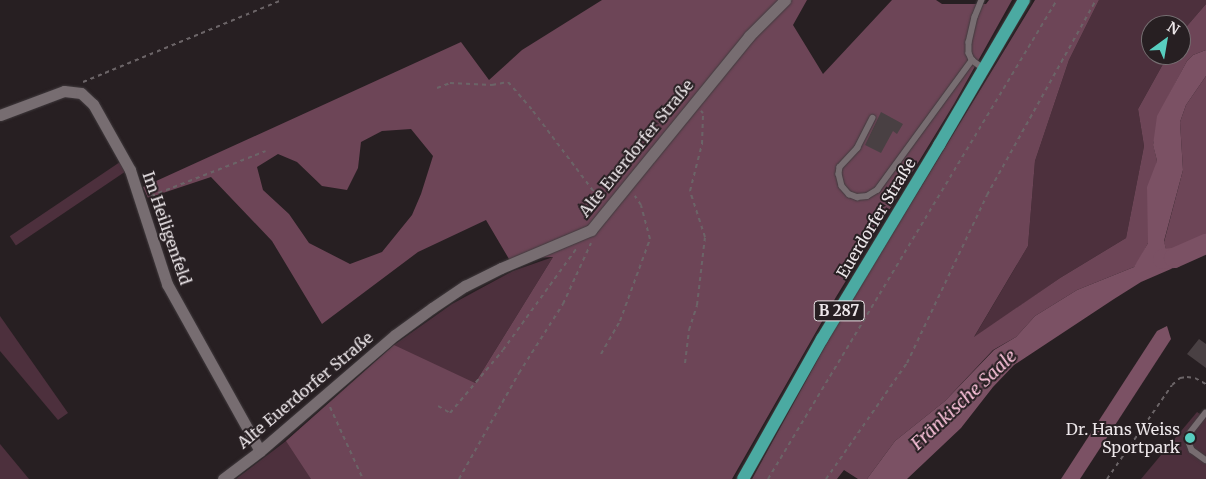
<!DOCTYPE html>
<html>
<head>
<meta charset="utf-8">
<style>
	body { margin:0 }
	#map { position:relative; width:1206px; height:479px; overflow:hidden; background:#271f22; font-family:Merriweather,serif }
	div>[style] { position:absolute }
	.green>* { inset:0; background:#4d303d; transform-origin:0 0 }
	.forest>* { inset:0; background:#6d4557 }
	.water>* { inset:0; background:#7b5164 }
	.river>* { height:20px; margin:-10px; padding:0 10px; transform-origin:10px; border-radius:10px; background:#7b5164 }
	.building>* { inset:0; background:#494043 }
	.path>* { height:2px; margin-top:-1px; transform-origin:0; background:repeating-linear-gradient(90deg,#6b6467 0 4px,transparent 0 8px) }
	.roads { filter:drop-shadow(0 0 1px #403a3d) drop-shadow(0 0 1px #403a3d) }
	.service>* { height:5.5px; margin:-2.75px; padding:0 2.75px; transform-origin:2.75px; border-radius:2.75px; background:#776d71 }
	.minor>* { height:11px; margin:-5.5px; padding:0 5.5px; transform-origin:5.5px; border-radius:5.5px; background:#776d71 }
	.primary>* { height:12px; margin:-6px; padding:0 6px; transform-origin:6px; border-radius:6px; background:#4baaa2 }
	.dots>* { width:14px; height:14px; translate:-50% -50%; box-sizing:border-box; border:2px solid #271f22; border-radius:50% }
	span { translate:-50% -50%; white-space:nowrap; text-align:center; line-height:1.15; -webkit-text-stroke:4px #271f22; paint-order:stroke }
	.shield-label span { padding:1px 4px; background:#271f22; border:1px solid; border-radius:4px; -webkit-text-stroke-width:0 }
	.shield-label { font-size:15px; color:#ece6e9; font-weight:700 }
	.street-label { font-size:16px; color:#ece6e9 }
	.poi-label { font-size:16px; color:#ece6e9 }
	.right { translate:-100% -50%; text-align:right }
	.water-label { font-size:18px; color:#fcc3db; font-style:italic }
	.north { position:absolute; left:1141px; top:15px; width:50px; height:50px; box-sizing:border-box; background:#271f22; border:1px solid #766f72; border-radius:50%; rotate:32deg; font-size:14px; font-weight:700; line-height:20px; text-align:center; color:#ece6e9 }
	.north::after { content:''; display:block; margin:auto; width:18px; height:22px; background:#58cec0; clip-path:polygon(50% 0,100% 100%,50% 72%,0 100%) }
</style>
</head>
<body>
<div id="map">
	<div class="green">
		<i style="clip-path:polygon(1099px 0,1206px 0,1206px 4px,1181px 33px,1181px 25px,1151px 25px,1151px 55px,1168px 55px,1138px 109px,1144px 146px,1126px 238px,1060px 278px,973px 339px,1028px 246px,1035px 161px,1069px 60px)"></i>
		<i style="left:120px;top:162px;width:11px;height:133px;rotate:56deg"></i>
		<i style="clip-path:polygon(553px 257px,475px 383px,428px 479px,236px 479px,286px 441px,394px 345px,452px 304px,513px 271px)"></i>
		<i style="clip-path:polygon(0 316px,68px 413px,58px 420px,0 351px)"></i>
		<i style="clip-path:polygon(1197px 412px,1206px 418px,1206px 479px,1141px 479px)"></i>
		<i style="clip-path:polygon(0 444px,29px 479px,0 479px)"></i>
	</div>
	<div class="forest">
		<i style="clip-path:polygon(evenodd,602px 0,807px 0,793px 25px,823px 74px,892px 0,936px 0,942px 4px,986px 4px,989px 0,1012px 0,954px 104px,836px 297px,732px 479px,311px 479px,286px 441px,394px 345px,475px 383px,553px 257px,509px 259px,486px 220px,418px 252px,322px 324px,272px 241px,211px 177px,148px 198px,143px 187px,461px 42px,489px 80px,522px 50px,602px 0,411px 129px,433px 156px,421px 194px,412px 215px,382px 252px,350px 264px,309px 243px,289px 214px,263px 190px,257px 167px,278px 154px,297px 162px,322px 186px,347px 190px,358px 168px,361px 142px,382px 131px,411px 129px)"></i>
		<i style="clip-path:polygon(1035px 0,1099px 0,1069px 60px,1035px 161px,1028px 246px,974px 337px,1060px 278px,1126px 238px,1144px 146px,1138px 109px,1168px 55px,1181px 55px,1181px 33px,1206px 4px,1206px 50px,1193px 55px,1187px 61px,1168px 97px,1153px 144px,1157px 161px,1148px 243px,1138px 262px,1134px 267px,1077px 290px,1035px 316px,1016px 337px,993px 350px,945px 401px,895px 441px,867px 479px,858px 479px,844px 470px,837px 479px,752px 479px,835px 328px)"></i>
		<i style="clip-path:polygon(1206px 76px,1206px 238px,1167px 253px,1164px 242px,1183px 170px,1180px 122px,1186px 105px)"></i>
	</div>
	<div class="water">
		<i style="clip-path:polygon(1206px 50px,1206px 76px,1186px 105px,1180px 122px,1183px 170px,1164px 241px,1167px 253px,1189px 252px,1171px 269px,1141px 282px,1114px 299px,1014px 365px,993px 387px,961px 428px,907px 479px,867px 479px,895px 441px,945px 401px,994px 350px,1016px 337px,1035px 316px,1077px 290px,1134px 267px,1148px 243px,1147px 187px,1157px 161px,1153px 145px,1157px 116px,1187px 61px,1193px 55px)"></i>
		<i style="clip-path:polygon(1167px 326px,1171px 339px,1080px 479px,1061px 479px,1157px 331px)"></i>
	</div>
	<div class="river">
		<i style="left:1163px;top:259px;width:11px;rotate:-5deg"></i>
		<i style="left:1174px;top:258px;width:35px;rotate:-24deg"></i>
	</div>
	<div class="building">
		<i style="clip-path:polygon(881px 112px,903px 124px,897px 134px,893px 131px,881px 153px,865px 145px)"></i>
		<i style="clip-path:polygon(1199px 339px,1206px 344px,1206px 368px,1187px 354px)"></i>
	</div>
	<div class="path">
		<i style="left:83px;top:82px;width:215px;rotate:-22.4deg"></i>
		<i style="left:437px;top:88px;width:14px;rotate:-21deg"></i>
		<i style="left:450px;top:83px;width:42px;rotate:2.7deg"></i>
		<i style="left:492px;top:85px;width:16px;rotate:-11deg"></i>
		<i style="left:508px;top:82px;width:38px;rotate:49deg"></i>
		<i style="left:533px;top:111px;width:111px;rotate:53deg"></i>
		<i style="left:151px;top:196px;width:123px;rotate:-21.4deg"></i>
		<i style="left:601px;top:354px;width:38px;rotate:-60deg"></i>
		<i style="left:620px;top:321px;width:87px;rotate:-69.9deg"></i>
		<i style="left:650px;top:239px;width:35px;rotate:-105deg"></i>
		<i style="left:641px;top:205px;width:11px;rotate:-124deg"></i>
		<i style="left:685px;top:363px;width:33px;rotate:-83deg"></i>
		<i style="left:689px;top:330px;width:26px;rotate:-72deg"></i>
		<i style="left:697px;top:305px;width:68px;rotate:-83.3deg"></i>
		<i style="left:705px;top:237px;width:48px;rotate:-108.1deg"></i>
		<i style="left:690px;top:191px;width:49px;rotate:-75.7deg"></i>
		<i style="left:702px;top:144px;width:31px;rotate:-88deg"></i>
		<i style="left:703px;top:113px;width:3px;rotate:-135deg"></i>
		<i style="left:438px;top:406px;width:14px;rotate:30deg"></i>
		<i style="left:450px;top:413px;width:82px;rotate:-49.9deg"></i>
		<i style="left:503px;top:350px;width:125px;rotate:-54.1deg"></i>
		<i style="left:330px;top:407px;width:79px;rotate:65.4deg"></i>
		<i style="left:459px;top:479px;width:122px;rotate:-60.5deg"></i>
		<i style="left:519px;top:373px;width:82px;rotate:-57.5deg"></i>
		<i style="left:563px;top:304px;width:67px;rotate:-65.3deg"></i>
		<i style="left:768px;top:479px;width:559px;rotate:-58.9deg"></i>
		<i style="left:826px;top:479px;width:141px;rotate:-55.1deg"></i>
		<i style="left:907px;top:363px;width:186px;rotate:-64.5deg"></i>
		<i style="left:987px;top:195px;width:223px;rotate:-60.8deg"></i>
		<i style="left:1107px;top:479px;width:114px;rotate:-55.3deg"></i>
		<i style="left:1172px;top:385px;width:11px;rotate:-41deg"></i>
		<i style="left:1180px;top:378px;width:7px;rotate:-8deg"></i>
		<i style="left:1187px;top:377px;width:8px;rotate:7deg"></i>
		<i style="left:1195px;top:378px;width:13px;rotate:29deg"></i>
	</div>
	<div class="roads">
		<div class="service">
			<i style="left:982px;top:0;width:18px;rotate:112deg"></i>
			<i style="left:975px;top:17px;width:26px;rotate:103deg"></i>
			<i style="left:969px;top:42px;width:11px;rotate:90deg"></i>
			<i style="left:969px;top:53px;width:8px;rotate:67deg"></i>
			<i style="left:972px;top:60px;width:14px;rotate:36deg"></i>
			<i style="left:873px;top:118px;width:34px;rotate:117deg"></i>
			<i style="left:858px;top:148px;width:26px;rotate:133deg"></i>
			<i style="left:840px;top:167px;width:7px;rotate:98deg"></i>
			<i style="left:839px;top:174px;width:12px;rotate:76deg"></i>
			<i style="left:842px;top:186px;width:11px;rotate:49deg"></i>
			<i style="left:849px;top:194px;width:9px;rotate:21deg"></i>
			<i style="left:857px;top:197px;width:10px;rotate:-6deg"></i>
			<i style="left:867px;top:196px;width:12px;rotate:-31deg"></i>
			<i style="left:877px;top:190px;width:161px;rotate:-53.8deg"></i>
			<i style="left:1206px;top:413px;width:31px;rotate:128deg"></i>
			<i style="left:1187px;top:437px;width:14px;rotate:69deg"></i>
			<i style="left:1192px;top:450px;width:17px;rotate:36deg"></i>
		</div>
		<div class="minor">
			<i style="left:0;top:115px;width:68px;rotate:-20.6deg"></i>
			<i style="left:64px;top:91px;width:17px;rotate:7deg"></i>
			<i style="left:81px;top:93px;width:16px;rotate:43deg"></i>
			<i style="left:93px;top:104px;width:76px;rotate:60.7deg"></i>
			<i style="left:130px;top:170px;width:120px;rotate:72deg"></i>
			<i style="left:167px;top:284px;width:191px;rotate:60.9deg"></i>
			<i style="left:223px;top:479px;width:46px;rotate:-37.1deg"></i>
			<i style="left:260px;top:451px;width:178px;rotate:-40.7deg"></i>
			<i style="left:395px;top:335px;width:46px;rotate:-36.1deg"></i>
			<i style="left:432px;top:308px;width:40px;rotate:-34deg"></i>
			<i style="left:465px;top:286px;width:40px;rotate:-26.6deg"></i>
			<i style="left:501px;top:268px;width:98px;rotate:-22.9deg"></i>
			<i style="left:591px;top:230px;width:250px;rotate:-50.8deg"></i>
			<i style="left:749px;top:36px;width:51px;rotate:-45deg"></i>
		</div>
		<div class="primary">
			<i style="left:743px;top:479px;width:161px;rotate:-60.6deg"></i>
			<i style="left:822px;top:339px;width:227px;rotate:-58.9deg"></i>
			<i style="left:939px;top:145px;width:168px;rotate:-59.6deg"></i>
		</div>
	</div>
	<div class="dots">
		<i style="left:1190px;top:438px;background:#58cec0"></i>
	</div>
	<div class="shield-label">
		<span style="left:839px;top:311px">B 287</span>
	</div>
	<div class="street-label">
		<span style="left:636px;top:148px;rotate:-51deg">Alte Euerdorfer Straße</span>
		<span style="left:876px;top:218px;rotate:-59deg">Euerdorfer Straße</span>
		<span style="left:167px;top:228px;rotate:71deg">Im Heiligenfeld</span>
		<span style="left:305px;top:390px;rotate:-40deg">Alte Euerdorfer Straße</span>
	</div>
	<div class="poi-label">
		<span class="right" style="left:1180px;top:438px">Dr. Hans Weiss<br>Sportpark</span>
	</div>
	<div class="water-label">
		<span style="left:964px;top:400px;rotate:-43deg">Fränkische Saale</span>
	</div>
	<div class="north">N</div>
</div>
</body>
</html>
